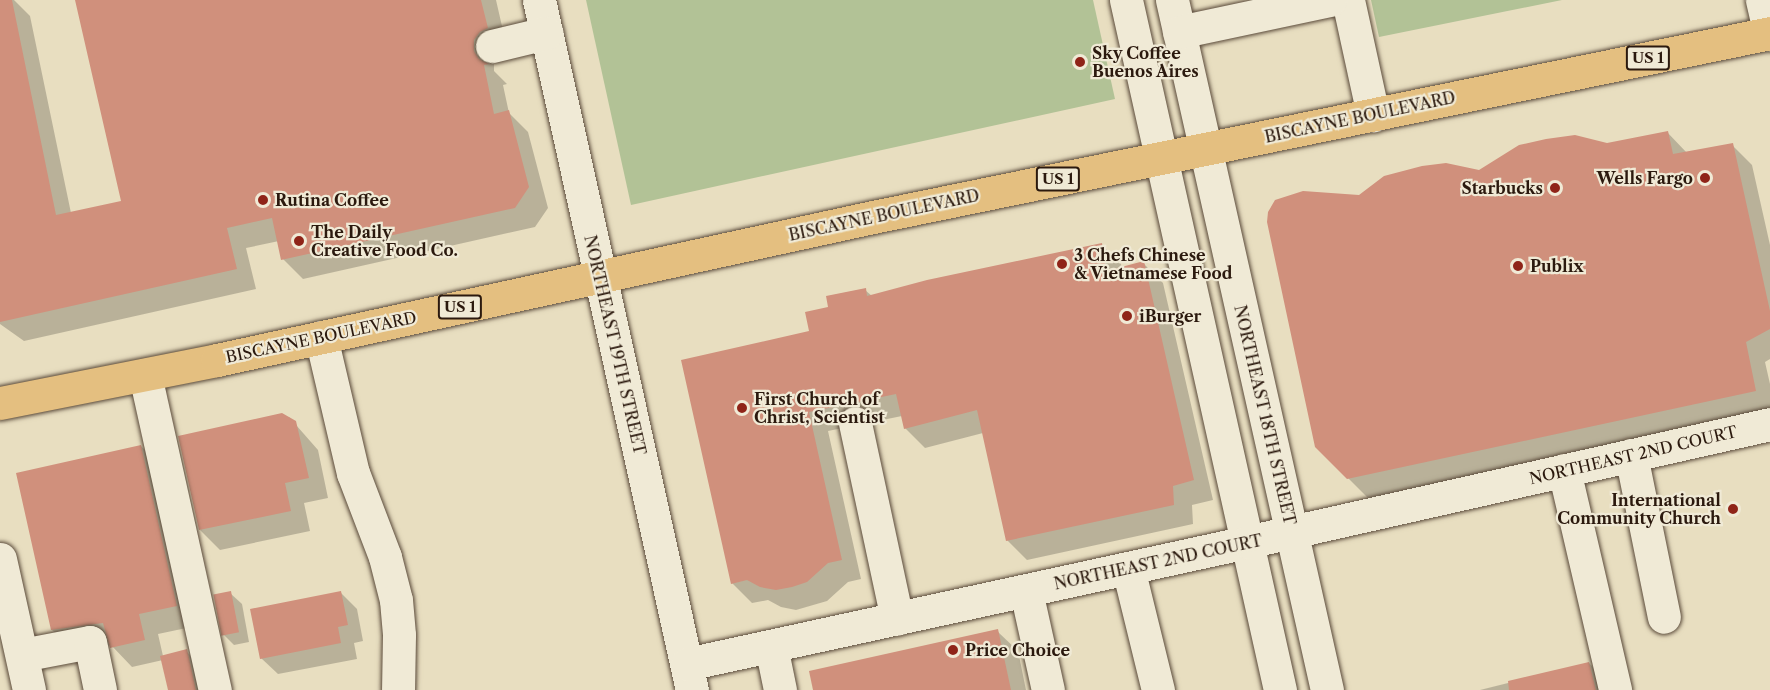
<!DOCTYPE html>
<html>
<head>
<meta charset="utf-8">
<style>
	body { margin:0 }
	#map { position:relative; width:1770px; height:690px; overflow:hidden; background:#e8dec0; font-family:"Libre Caslon Text",serif }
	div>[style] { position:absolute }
	.green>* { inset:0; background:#b2c296 }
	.shadow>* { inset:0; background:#0003 }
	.building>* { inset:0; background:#d0907c; transform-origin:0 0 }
	.roads { filter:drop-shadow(0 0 2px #5a4a3a) drop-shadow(0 0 2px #5a4a3a) }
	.minor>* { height:33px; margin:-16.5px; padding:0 16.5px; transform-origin:16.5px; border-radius:16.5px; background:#f0ead6 }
	.major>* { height:33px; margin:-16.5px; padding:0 16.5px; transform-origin:16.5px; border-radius:16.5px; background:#e4bf80 }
	.dots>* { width:16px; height:16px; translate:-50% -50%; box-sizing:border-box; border:3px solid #f0ead6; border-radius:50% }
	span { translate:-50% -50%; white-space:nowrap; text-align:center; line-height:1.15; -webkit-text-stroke:4.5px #f0ead6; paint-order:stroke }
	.shield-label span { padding:2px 4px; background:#f0ead6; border:2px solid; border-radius:4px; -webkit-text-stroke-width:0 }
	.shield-label { font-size:15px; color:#2b190e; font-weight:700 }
	.poi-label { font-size:16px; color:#2b190e; font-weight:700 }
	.left { translate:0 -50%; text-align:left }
	.right { translate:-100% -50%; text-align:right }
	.street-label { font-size:16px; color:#2b190e }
</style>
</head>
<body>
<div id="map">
	<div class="green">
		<i style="clip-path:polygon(586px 0,1093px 0,1115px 99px,631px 205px)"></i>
		<i style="clip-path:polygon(1371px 0,1562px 0,1379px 37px)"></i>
	</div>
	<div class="shadow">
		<i style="clip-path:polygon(0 0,14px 0,30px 16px,71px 213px,123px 202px,77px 0,496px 0,507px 48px,494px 61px,494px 71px,507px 84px,503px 85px,509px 113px,528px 132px,548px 208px,535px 227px,303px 279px,283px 259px,279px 241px,246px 248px,256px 289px,24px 341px,0 324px)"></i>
		<i style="clip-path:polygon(1667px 132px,1687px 153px,1732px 145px,1752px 165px,1770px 245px,1770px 359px,1765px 362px,1770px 384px,1770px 412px,1368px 498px,1316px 446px,1359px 197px)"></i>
		<i style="clip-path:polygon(1101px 244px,1121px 264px,1122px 269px,1143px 263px,1163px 283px,1213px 500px,1192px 505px,1193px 524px,1027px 560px,1007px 540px,983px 433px,925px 448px,905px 428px,902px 416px,828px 431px,861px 579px,848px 582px,827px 601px,796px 610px,781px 607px,768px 600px,752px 603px,732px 583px,810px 332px,830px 308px,865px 290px,872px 296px)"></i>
		<i style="clip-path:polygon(289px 417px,318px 450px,328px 498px,304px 503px,310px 531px,220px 550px,200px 530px)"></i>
		<i style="clip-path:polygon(141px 446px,161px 467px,196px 626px,158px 634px,163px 656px,186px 651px,197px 662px,204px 690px,170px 690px,163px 660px,132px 667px,111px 645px,72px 650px,52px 630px)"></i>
		<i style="clip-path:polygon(230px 593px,242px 604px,249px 642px,234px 645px,223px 634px)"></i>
		<i style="clip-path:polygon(341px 593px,357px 609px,363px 641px,354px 643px,357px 659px,278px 674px,261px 658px)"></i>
		<i style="clip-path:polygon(997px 631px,1018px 651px,1026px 690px,814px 690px)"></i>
		<i style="clip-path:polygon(1589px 663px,1607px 682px,1609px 690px,1480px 690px)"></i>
	</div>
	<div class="building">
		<i style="clip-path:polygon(0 0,12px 0,56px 215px,121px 201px,75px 0,481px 0,488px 28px,480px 32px,474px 40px,474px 51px,479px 59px,489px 64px,484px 65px,494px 114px,509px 110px,529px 187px,515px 208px,281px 260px,272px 218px,227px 228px,237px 269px,0 322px)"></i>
		<i style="clip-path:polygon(1668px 131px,1673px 154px,1733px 143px,1770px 311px,1770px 329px,1746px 342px,1756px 391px,1347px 479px,1315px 447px,1267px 222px,1268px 212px,1275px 200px,1303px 191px,1359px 195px,1384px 176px,1422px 166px,1446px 163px,1479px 170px,1519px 145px,1546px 139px,1575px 135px,1607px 143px)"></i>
		<i style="clip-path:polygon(1102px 243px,1106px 271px,1144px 261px,1194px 480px,1173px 486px,1174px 505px,1006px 541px,977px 410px,904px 429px,896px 394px,809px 412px,842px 560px,828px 563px,807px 582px,792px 587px,776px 590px,760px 587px,747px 580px,731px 584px,681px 360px,809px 331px,805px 312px,828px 307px,826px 296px,866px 288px,867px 296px,927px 280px)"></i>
		<i style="clip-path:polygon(282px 413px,296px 421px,309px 478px,285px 483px,291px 511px,199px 530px,178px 436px)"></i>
		<i style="clip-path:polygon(141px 445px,177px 606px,139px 614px,145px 640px,110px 648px,103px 623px,51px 630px,16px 473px)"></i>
		<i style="left:231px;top:591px;width:42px;height:18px;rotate:79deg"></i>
		<i style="clip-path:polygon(341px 591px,348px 625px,338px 627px,341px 643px,260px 659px,250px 609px)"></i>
		<i style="clip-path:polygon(998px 629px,1011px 690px,813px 690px,809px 671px)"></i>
		<i style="clip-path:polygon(187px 649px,196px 690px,168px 690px,160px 656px)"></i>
		<i style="clip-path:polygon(1589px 662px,1596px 690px,1509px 690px,1508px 681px)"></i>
	</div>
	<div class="roads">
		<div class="minor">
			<i style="left:539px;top:0;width:707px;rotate:77.5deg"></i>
			<i style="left:1126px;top:0;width:707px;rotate:77.42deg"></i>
			<i style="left:1172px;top:0;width:707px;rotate:77.34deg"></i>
			<i style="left:1348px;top:0;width:118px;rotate:77.7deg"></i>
			<i style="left:1762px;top:0;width:35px;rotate:77deg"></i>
			<i style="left:1179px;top:32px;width:154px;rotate:-12deg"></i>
			<i style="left:492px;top:46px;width:56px;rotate:-13.5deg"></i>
			<i style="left:321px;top:337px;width:140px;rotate:76.8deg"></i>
			<i style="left:353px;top:473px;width:90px;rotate:69.1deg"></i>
			<i style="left:385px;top:557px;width:44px;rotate:75.7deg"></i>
			<i style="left:396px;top:600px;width:35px;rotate:85deg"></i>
			<i style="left:399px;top:635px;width:55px;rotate:91deg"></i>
			<i style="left:145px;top:375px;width:323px;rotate:77.5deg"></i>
			<i style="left:855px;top:423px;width:200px;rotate:77.9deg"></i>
			<i style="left:1631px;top:455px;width:165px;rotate:78.5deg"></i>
			<i style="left:1564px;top:470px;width:226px;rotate:76.9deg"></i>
			<i style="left:0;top:559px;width:134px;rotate:77.5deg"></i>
			<i style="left:1128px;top:568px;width:126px;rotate:76.2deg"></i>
			<i style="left:1026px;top:591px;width:101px;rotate:77.5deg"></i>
			<i style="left:771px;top:646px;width:45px;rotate:78.4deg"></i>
			<i style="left:22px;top:655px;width:69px;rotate:-10.8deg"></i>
			<i style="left:90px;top:642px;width:49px;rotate:78.2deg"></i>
			<i style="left:687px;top:664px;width:573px;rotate:-12.29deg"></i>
			<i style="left:1247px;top:542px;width:536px;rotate:-12.71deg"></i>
		</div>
		<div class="major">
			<i style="left:0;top:403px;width:221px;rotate:-11.2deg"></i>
			<i style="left:217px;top:360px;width:671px;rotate:-12.3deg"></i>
			<i style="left:873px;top:217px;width:916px;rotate:-11.59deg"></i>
		</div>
	</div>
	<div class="dots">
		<i style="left:1080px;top:62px;background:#8f2418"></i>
		<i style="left:1705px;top:178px;background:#8f2418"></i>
		<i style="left:1555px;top:188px;background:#8f2418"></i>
		<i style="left:263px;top:200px;background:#8f2418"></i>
		<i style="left:299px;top:241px;background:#8f2418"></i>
		<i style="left:1062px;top:264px;background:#8f2418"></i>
		<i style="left:1518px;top:266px;background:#8f2418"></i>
		<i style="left:1127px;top:316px;background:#8f2418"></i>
		<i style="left:742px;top:408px;background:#8f2418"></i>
		<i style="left:1733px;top:509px;background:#8f2418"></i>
		<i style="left:953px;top:650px;background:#8f2418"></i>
	</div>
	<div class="shield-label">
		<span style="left:1648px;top:58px">US 1</span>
		<span style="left:1058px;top:179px">US 1</span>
		<span style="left:460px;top:307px">US 1</span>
	</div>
	<div class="poi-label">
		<span class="left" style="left:1092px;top:62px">Sky Coffee<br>Buenos Aires</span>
		<span class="right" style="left:1693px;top:178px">Wells Fargo</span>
		<span class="right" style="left:1543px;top:188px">Starbucks</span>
		<span class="left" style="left:275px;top:200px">Rutina Coffee</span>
		<span class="left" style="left:311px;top:241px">The Daily<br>Creative Food Co.</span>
		<span class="left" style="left:1074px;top:264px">3 Chefs Chinese<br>&amp; Vietnamese Food</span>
		<span class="left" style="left:1530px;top:266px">Publix</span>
		<span class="left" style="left:1139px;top:316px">iBurger</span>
		<span class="left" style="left:754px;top:408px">First Church of<br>Christ, Scientist</span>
		<span class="right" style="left:1721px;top:509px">International<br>Community Church</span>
		<span class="left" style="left:965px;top:650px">Price Choice</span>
	</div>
	<div class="street-label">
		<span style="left:1360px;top:117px;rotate:-12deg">BISCAYNE BOULEVARD</span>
		<span style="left:884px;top:215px;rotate:-12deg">BISCAYNE BOULEVARD</span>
		<span style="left:321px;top:337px;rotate:-12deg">BISCAYNE BOULEVARD</span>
		<span style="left:615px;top:345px;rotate:77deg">NORTHEAST 19TH STREET</span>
		<span style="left:1265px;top:415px;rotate:77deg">NORTHEAST 18TH STREET</span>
		<span style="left:1633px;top:455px;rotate:-13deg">NORTHEAST 2ND COURT</span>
		<span style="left:1158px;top:562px;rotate:-12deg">NORTHEAST 2ND COURT</span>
	</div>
</div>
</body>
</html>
